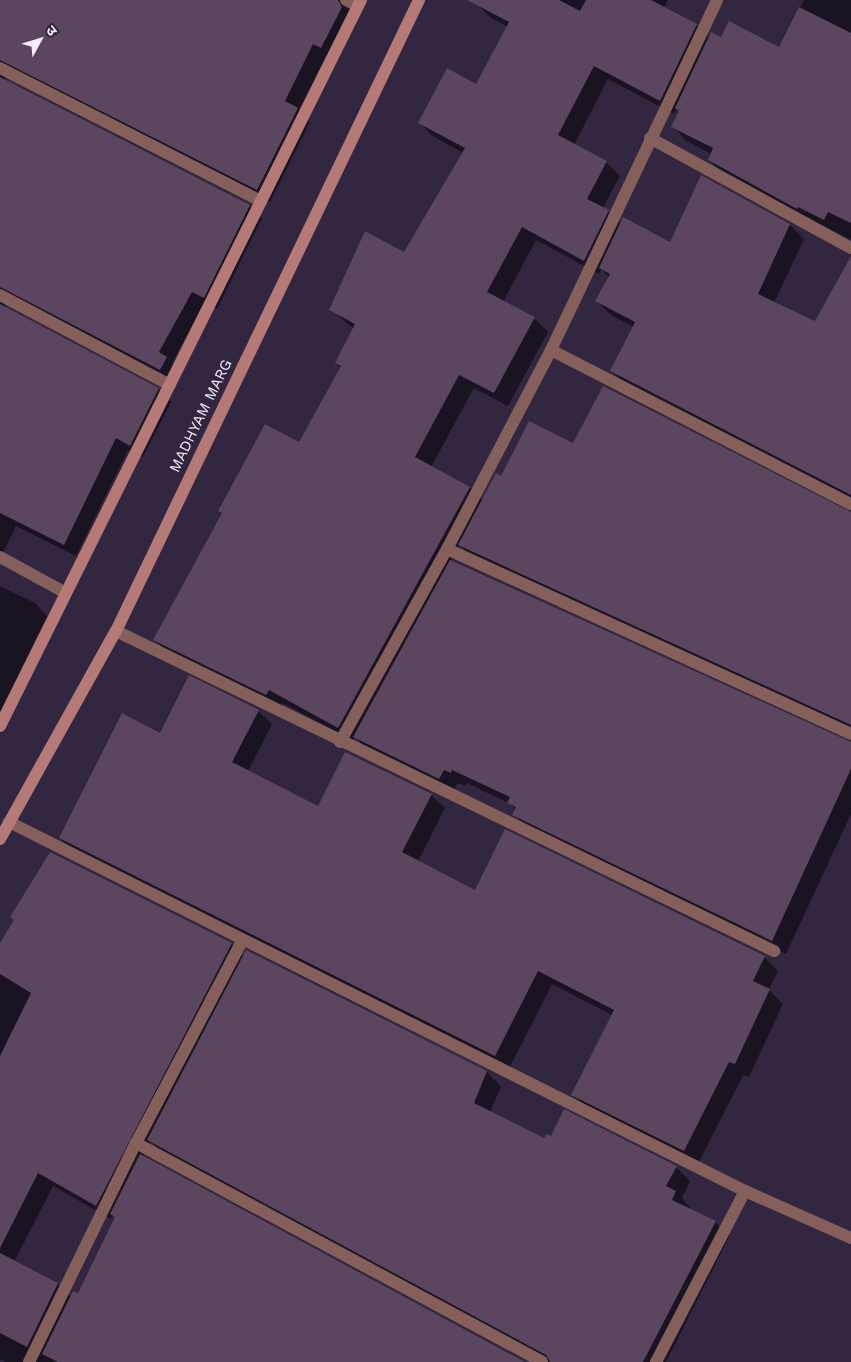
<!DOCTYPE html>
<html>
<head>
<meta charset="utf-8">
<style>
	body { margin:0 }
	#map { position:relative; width:851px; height:1362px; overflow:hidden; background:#322640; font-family:"Work Sans","Noto Sans Devanagari",sans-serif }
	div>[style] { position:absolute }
	.shadow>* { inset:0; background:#0007 }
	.building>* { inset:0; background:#5b455f }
	.street>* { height:12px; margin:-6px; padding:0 6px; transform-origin:6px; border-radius:6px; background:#845f5c }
	.secondary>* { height:12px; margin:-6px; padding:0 6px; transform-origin:6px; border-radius:6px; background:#b57a77 }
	span { translate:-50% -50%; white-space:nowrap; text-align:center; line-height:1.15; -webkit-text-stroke:4.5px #322640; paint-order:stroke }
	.street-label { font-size:15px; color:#f5edfe }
	.north { position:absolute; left:15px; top:15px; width:50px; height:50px; -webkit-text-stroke:4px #322640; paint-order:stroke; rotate:51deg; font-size:14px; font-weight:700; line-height:20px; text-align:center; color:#f5edfe }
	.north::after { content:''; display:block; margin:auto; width:18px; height:22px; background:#f5edfe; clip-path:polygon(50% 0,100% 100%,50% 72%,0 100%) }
</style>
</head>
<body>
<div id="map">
	<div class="shadow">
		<i style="clip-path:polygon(0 0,359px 0,334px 60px,326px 56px,299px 110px,310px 122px,270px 202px,17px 73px,5px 76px,6px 82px,249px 206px,262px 218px,217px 309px,204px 303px,172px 363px,179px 370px,172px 382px,5px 303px,6px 309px,158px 389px,171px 402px,143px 457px,128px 450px,76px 556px,16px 526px,0 559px)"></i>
		<i style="clip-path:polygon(479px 0,668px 0,664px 8px,696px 25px,709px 38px,779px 49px,804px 0,851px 0,851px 240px,724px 174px,709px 160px,712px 154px,687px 141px,673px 127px,680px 112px,677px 109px,674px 114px,608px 79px,574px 145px,606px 162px,620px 176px,603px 208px,621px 224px,671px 244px,790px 225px,804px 239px,774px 303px,816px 323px,851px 257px,851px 501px,626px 385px,612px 371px,634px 327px,611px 315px,597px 301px,609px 277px,601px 269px,599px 274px,536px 240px,503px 302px,534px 318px,548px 332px,508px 406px,474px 388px,431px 467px,470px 488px,483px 501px,501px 477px,574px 445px,851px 511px,851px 732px,474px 559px,460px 545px,451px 561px,848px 743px,851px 741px,851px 814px,786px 954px,528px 829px,514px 814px,516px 810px,510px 804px,467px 783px,465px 786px,458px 783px,453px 792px,369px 751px,355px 737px,353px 741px,283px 703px,280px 708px,169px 654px,155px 640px,300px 444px,341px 368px,336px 363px,354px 329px,330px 309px,405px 253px,463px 153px,433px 136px,419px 122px,477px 85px,508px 27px,491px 18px,477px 4px)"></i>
		<i style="clip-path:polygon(0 586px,35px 603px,47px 616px,0 712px)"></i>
		<i style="clip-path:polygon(258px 711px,272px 724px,248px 771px,319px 807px,431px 795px,445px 808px,418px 861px,476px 891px,764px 957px,778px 971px,769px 990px,783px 1004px,749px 1077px,743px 1075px,698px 1164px,587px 1108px,573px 1095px,612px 1015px,552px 984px,509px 1069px,74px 851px,60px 838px,161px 735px)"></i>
		<i style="clip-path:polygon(evenodd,231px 944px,244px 957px,247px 952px,487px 1072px,501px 1087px,490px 1112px,545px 1139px,676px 1167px,690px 1181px,682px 1198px,690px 1207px,689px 1209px,715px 1222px,729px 1237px,666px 1362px,549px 1362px,163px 1154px,151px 1142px,143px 1157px,522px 1362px,5px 1362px,0 1359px,0 945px,231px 944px,53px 1186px,111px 1219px,113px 1215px,116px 1218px,78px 1295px,71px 1297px,58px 1284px,14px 1262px,53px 1186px)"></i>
	</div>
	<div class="building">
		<i style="clip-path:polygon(0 0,338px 0,342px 7px,321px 48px,313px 44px,285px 101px,298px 108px,257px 190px,0 60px)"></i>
		<i style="clip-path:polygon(467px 0,559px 0,580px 11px,586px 0,651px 0,697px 24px,660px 101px,594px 66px,558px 135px,607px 161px,587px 199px,609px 210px,584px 261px,522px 227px,487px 292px,535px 317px,494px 393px,459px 375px,415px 457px,470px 487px,338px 728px,269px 690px,266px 695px,153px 640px,222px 513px,218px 511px,265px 424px,299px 442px,341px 366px,335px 363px,355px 324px,329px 310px,365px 231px,404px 252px,465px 148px,418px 123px,447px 68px,476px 84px,509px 22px)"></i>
		<i style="clip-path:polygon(799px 7px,851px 33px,851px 223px,828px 212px,824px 220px,798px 207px,797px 209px,708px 160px,713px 148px,671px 127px,679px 111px,675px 108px,711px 32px,721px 37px,729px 21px,779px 47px)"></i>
		<i style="clip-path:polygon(0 77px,250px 205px,204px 298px,192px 292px,159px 352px,167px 357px,160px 370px,0 287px)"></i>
		<i style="clip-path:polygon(701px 175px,790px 224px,758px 294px,815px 321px,851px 256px,851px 495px,610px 371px,635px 322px,595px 301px,610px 274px,599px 268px,623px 217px,670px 242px)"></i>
		<i style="clip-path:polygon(0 304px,159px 388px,130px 446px,116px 438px,64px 545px,0 513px)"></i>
		<i style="clip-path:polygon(603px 386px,851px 512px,851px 725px,458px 545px,496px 473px,501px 476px,529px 421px,573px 443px)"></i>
		<i style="clip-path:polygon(450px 560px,851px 742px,851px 769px,772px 941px,512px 815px,516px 807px,507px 803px,510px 797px,452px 770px,451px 773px,444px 770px,439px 779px,353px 737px)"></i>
		<i style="clip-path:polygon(189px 675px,259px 710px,232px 762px,318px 806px,345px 752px,432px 794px,402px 852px,475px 890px,505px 829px,765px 956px,753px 981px,770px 989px,735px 1064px,729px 1062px,684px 1151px,571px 1095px,614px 1010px,538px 971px,495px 1056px,59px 838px,122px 713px,160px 733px)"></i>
		<i style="clip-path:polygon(50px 852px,232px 943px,96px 1206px,38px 1173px,0 1248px,0 1056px,31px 993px,0 974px,0 943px,14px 920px,10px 917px)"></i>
		<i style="clip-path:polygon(246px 950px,487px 1071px,474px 1103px,544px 1138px,547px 1134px,551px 1136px,564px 1109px,677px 1166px,666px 1186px,676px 1191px,672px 1200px,716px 1221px,643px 1362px,550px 1362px,546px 1355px,147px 1140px)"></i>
		<i style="clip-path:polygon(140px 1154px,525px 1362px,58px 1362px,42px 1354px,73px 1291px,78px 1293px,115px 1217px,110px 1214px)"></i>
		<i style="clip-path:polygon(0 1253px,58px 1283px,27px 1347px,0 1333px)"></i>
	</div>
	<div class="street">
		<i style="left:346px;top:0;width:13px;rotate:27deg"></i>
		<i style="left:0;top:68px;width:293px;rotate:27deg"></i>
		<i style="left:650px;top:138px;width:229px;rotate:28.7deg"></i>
		<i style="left:0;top:295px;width:192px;rotate:27.9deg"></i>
		<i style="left:551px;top:350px;width:337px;rotate:27.2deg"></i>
		<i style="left:447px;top:549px;width:444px;rotate:24.6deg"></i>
		<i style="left:0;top:557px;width:75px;rotate:28.6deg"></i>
		<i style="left:116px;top:631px;width:732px;rotate:25.93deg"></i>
		<i style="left:340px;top:742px;width:221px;rotate:-61deg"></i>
		<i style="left:447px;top:549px;width:225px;rotate:-62.4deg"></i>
		<i style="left:551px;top:350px;width:387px;rotate:-64.6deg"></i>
		<i style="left:9px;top:822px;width:823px;rotate:26.63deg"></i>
		<i style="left:745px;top:1191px;width:116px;rotate:23.9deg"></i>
		<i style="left:136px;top:1143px;width:461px;rotate:28.3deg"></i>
		<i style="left:29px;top:1362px;width:244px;rotate:-64deg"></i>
		<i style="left:136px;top:1143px;width:228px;rotate:-62.3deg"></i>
		<i style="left:656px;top:1362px;width:193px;rotate:-62.5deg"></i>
	</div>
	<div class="secondary">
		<i style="left:0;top:726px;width:811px;rotate:-63.56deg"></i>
		<i style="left:0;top:839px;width:238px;rotate:-60.9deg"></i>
		<i style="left:116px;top:631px;width:700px;rotate:-64.35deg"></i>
	</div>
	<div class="street-label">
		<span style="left:201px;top:416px;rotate:-64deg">MADHYAM MARG</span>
	</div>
	<div class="north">उ</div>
</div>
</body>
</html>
